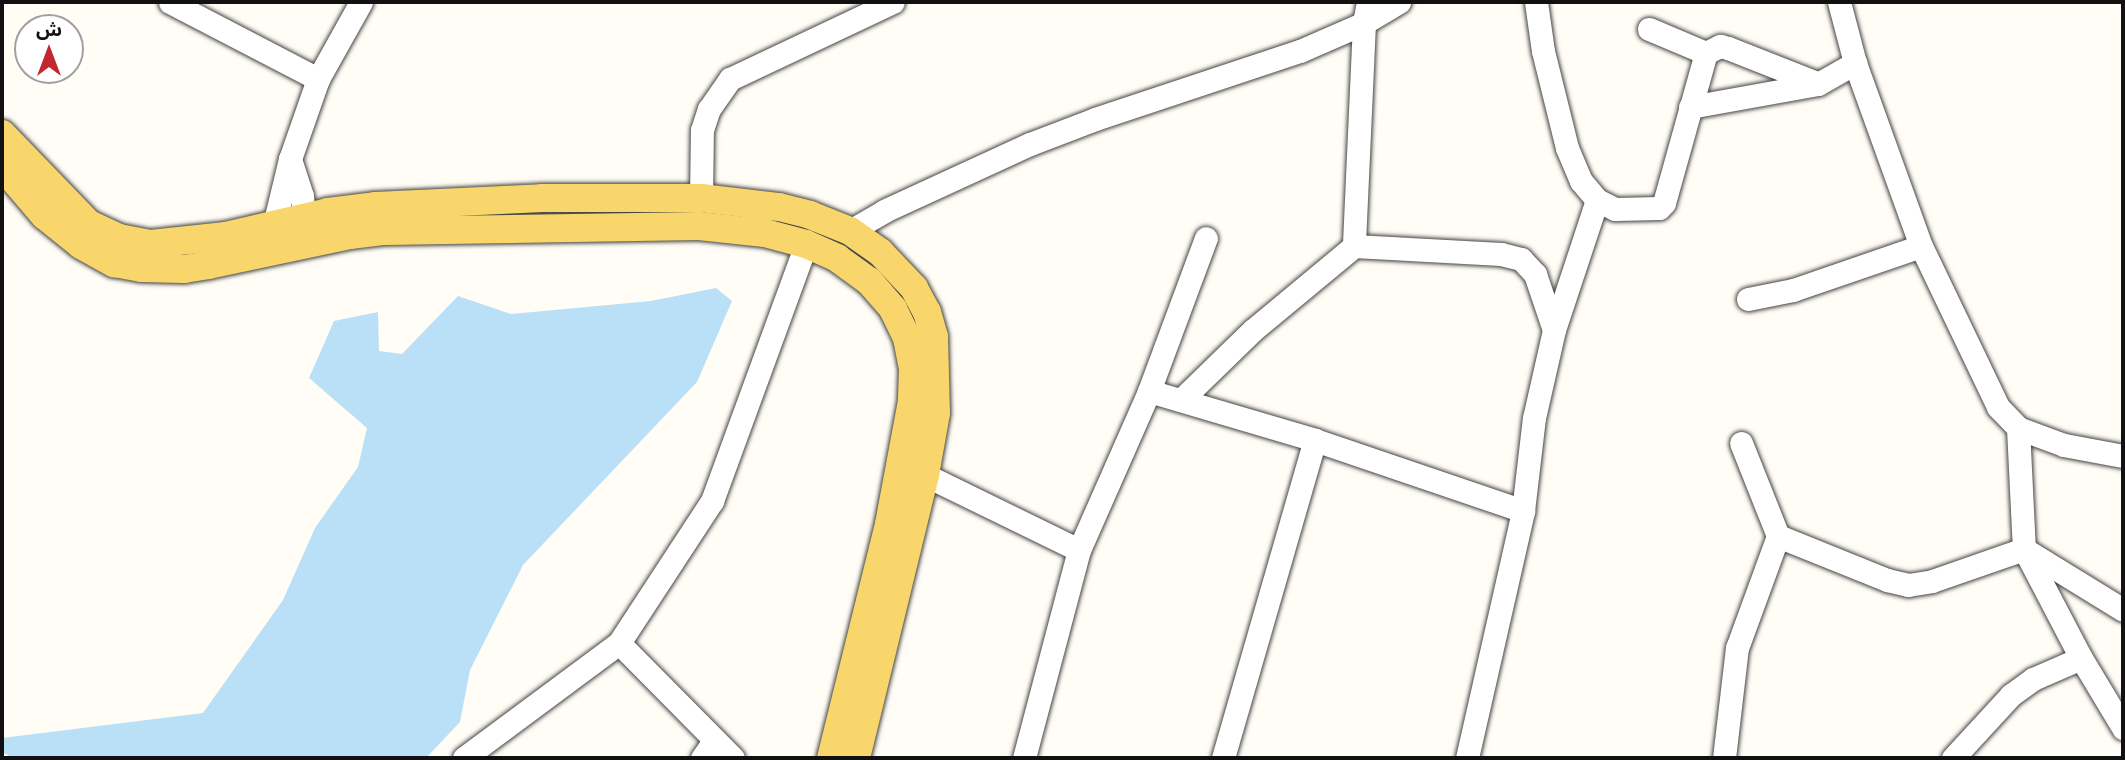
<!DOCTYPE html>
<html>
<head>
<meta charset="utf-8">
<style>
	body { margin:0 }
	#map { position:relative; width:2125px; height:760px; overflow:hidden; background:#fffdf5; font-family:"Crimson Pro","Noto Sans Arabic",serif }
	div>[style] { position:absolute }
	.water>* { inset:0; background:#b9e0f7 }
	.roads { filter:drop-shadow(0 0 2px #444) drop-shadow(0 0 2px #444) }
	.minor>* { height:23px; margin:-11.5px; padding:0 11.5px; transform-origin:11.5px; border-radius:11.5px; background:#fff }
	.major>* { height:28px; margin:-14px; padding:0 14px; transform-origin:14px; border-radius:14px; background:#f9d66b }
	span { translate:-50% -50%; white-space:nowrap; text-align:center; line-height:1.15; -webkit-text-stroke:7px #fff; paint-order:stroke }
	.frame { position:absolute; inset:0; border:4px solid #111; pointer-events:none }
	.north { position:absolute; left:14px; top:14px; width:70px; height:70px; box-sizing:border-box; background:#fff; border:2px solid #a0a0a0; border-radius:50%; rotate:0deg; font-size:19px; font-weight:700; line-height:28px; text-align:center; color:#111 }
	.north::after { content:''; display:block; margin:auto; width:24px; height:32px; background:#c4262e; clip-path:polygon(50% 0,100% 100%,50% 72%,0 100%) }
</style>
</head>
<body>
<div id="map">
	<div class="water">
		<i style="clip-path:polygon(716px 288px,732px 301px,697px 382px,523px 565px,470px 670px,460px 722px,426px 758px,13px 758px,2px 752px,2px 738px,203px 713px,283px 600px,315px 528px,358px 467px,367px 428px,309px 378px,334px 321px,378px 312px,379px 351px,402px 354px,458px 296px,511px 314px,651px 301px)"></i>
	</div>
	<div class="roads">
		<div class="minor">
			<i style="left:170px;top:2px;width:167px;rotate:27.5deg"></i>
			<i style="left:1368px;top:2px;width:21px;rotate:101deg"></i>
			<i style="left:1364px;top:23px;width:223px;rotate:92.6deg"></i>
			<i style="left:1354px;top:246px;width:147px;rotate:3.1deg"></i>
			<i style="left:1501px;top:254px;width:21px;rotate:14deg"></i>
			<i style="left:1521px;top:259px;width:21px;rotate:47deg"></i>
			<i style="left:1535px;top:274px;width:59px;rotate:71.3deg"></i>
			<i style="left:1536px;top:2px;width:49px;rotate:81.9deg"></i>
			<i style="left:1543px;top:51px;width:100px;rotate:76.1deg"></i>
			<i style="left:1567px;top:148px;width:36px;rotate:67deg"></i>
			<i style="left:1581px;top:181px;width:25px;rotate:50deg"></i>
			<i style="left:1597px;top:200px;width:20px;rotate:27deg"></i>
			<i style="left:1615px;top:209px;width:44px;rotate:-1.3deg"></i>
			<i style="left:1659px;top:208px;width:7px;rotate:-45deg"></i>
			<i style="left:1664px;top:203px;width:156px;rotate:-74.4deg"></i>
			<i style="left:1706px;top:53px;width:62px;rotate:-157.2deg"></i>
			<i style="left:1839px;top:2px;width:63px;rotate:75.3deg"></i>
			<i style="left:1855px;top:63px;width:195px;rotate:70.2deg"></i>
			<i style="left:1921px;top:246px;width:178px;rotate:64.4deg"></i>
			<i style="left:1998px;top:407px;width:29px;rotate:46deg"></i>
			<i style="left:2018px;top:428px;width:49px;rotate:20.3deg"></i>
			<i style="left:2064px;top:445px;width:60px;rotate:10.6deg"></i>
			<i style="left:1706px;top:53px;width:16px;rotate:-27deg"></i>
			<i style="left:1720px;top:46px;width:8px;rotate:14deg"></i>
			<i style="left:1728px;top:48px;width:96px;rotate:21.5deg"></i>
			<i style="left:1690px;top:107px;width:130px;rotate:-10.2deg"></i>
			<i style="left:1818px;top:84px;width:43px;rotate:-29.6deg"></i>
			<i style="left:290px;top:159px;width:39px;rotate:72deg"></i>
			<i style="left:302px;top:196px;width:38px;rotate:85deg"></i>
			<i style="left:701px;top:198px;width:68px;rotate:-89.2deg"></i>
			<i style="left:702px;top:130px;width:22px;rotate:-72deg"></i>
			<i style="left:709px;top:109px;width:37px;rotate:-55deg"></i>
			<i style="left:730px;top:79px;width:180px;rotate:-25.3deg"></i>
			<i style="left:850px;top:231px;width:39px;rotate:-30deg"></i>
			<i style="left:884px;top:211px;width:161px;rotate:-24.7deg"></i>
			<i style="left:1030px;top:144px;width:70px;rotate:-21deg"></i>
			<i style="left:1095px;top:119px;width:216px;rotate:-18.4deg"></i>
			<i style="left:1300px;top:51px;width:70px;rotate:-23.6deg"></i>
			<i style="left:1364px;top:23px;width:41px;rotate:-31deg"></i>
			<i style="left:276px;top:238px;width:13px;rotate:-99deg"></i>
			<i style="left:274px;top:225px;width:68px;rotate:-76.4deg"></i>
			<i style="left:290px;top:159px;width:85px;rotate:-70.7deg"></i>
			<i style="left:318px;top:79px;width:88px;rotate:-60.8deg"></i>
			<i style="left:1748px;top:299px;width:46px;rotate:-11.3deg"></i>
			<i style="left:1793px;top:290px;width:135px;rotate:-19deg"></i>
			<i style="left:1149px;top:391px;width:173px;rotate:16.4deg"></i>
			<i style="left:1315px;top:440px;width:220px;rotate:18.8deg"></i>
			<i style="left:1181px;top:400px;width:100px;rotate:-44.2deg"></i>
			<i style="left:1253px;top:330px;width:131px;rotate:-39.7deg"></i>
			<i style="left:2018px;top:428px;width:121px;rotate:87.2deg"></i>
			<i style="left:2024px;top:549px;width:123px;rotate:62.4deg"></i>
			<i style="left:2081px;top:658px;width:82px;rotate:59deg"></i>
			<i style="left:925px;top:475px;width:171px;rotate:26deg"></i>
			<i style="left:1778px;top:536px;width:118px;rotate:22deg"></i>
			<i style="left:1887px;top:580px;width:22px;rotate:13deg"></i>
			<i style="left:1908px;top:585px;width:24px;rotate:-9deg"></i>
			<i style="left:1932px;top:581px;width:97px;rotate:-19.2deg"></i>
			<i style="left:2024px;top:549px;width:116px;rotate:31.6deg"></i>
			<i style="left:619px;top:643px;width:162px;rotate:45.3deg"></i>
			<i style="left:464px;top:758px;width:193px;rotate:-36.6deg"></i>
			<i style="left:619px;top:643px;width:170px;rotate:-56.8deg"></i>
			<i style="left:712px;top:501px;width:274px;rotate:-69.9deg"></i>
			<i style="left:702px;top:758px;width:21px;rotate:-55deg"></i>
			<i style="left:1024px;top:758px;width:215px;rotate:-75.2deg"></i>
			<i style="left:1079px;top:550px;width:174px;rotate:-66.2deg"></i>
			<i style="left:1149px;top:391px;width:163px;rotate:-69.6deg"></i>
			<i style="left:1223px;top:758px;width:331px;rotate:-73.9deg"></i>
			<i style="left:1467px;top:758px;width:253px;rotate:-77.2deg"></i>
			<i style="left:1523px;top:511px;width:94px;rotate:-83.3deg"></i>
			<i style="left:1534px;top:418px;width:90px;rotate:-77.2deg"></i>
			<i style="left:1554px;top:330px;width:137px;rotate:-71.7deg"></i>
			<i style="left:1724px;top:758px;width:111px;rotate:-83.3deg"></i>
			<i style="left:1737px;top:648px;width:119px;rotate:-69.9deg"></i>
			<i style="left:1778px;top:536px;width:100px;rotate:-111.7deg"></i>
			<i style="left:1953px;top:758px;width:86px;rotate:-47.4deg"></i>
			<i style="left:2011px;top:695px;width:27px;rotate:-36deg"></i>
			<i style="left:2033px;top:679px;width:52px;rotate:-23.6deg"></i>
		</div>
		<div class="major">
			<i style="left:2px;top:134px;width:125px;rotate:46deg"></i>
			<i style="left:89px;top:224px;width:33px;rotate:25deg"></i>
			<i style="left:119px;top:238px;width:33px;rotate:11deg"></i>
			<i style="left:151px;top:244px;width:75px;rotate:-6.1deg"></i>
			<i style="left:226px;top:236px;width:105px;rotate:-13.2deg"></i>
			<i style="left:328px;top:212px;width:47px;rotate:-7.3deg"></i>
			<i style="left:375px;top:206px;width:167px;rotate:-2.7deg"></i>
			<i style="left:542px;top:198px;width:159px"></i>
			<i style="left:701px;top:198px;width:79px;rotate:6.6deg"></i>
			<i style="left:779px;top:207px;width:32px;rotate:14deg"></i>
			<i style="left:810px;top:215px;width:43px;rotate:21.8deg"></i>
			<i style="left:850px;top:231px;width:37px;rotate:35deg"></i>
			<i style="left:880px;top:252px;width:50px;rotate:46.6deg"></i>
			<i style="left:914px;top:288px;width:27px;rotate:62deg"></i>
			<i style="left:927px;top:312px;width:26px;rotate:74deg"></i>
			<i style="left:934px;top:337px;width:76px;rotate:88.5deg"></i>
			<i style="left:936px;top:413px;width:63px;rotate:100.1deg"></i>
			<i style="left:925px;top:475px;width:291px;rotate:103.7deg"></i>
			<i style="left:2px;top:166px;width:65px;rotate:49.4deg"></i>
			<i style="left:44px;top:215px;width:48px;rotate:39deg"></i>
			<i style="left:81px;top:245px;width:38px;rotate:29deg"></i>
			<i style="left:114px;top:263px;width:28px;rotate:10deg"></i>
			<i style="left:142px;top:268px;width:42px;rotate:1.4deg"></i>
			<i style="left:184px;top:269px;width:24px;rotate:-9deg"></i>
			<i style="left:208px;top:265px;width:145px;rotate:-11.9deg"></i>
			<i style="left:350px;top:235px;width:35px;rotate:-7deg"></i>
			<i style="left:385px;top:231px;width:314px;rotate:-0.9deg"></i>
			<i style="left:699px;top:226px;width:66px;rotate:6.1deg"></i>
			<i style="left:765px;top:233px;width:42px;rotate:15deg"></i>
			<i style="left:806px;top:244px;width:34px;rotate:24deg"></i>
			<i style="left:837px;top:258px;width:39px;rotate:36deg"></i>
			<i style="left:869px;top:281px;width:37px;rotate:49deg"></i>
			<i style="left:893px;top:309px;width:32px;rotate:64deg"></i>
			<i style="left:907px;top:338px;width:32px;rotate:79deg"></i>
			<i style="left:913px;top:369px;width:32px;rotate:92deg"></i>
			<i style="left:912px;top:401px;width:125px;rotate:100.6deg"></i>
			<i style="left:889px;top:524px;width:241px;rotate:103.9deg"></i>
		</div>
	</div>
	<div class="frame"></div>
	<div class="north">ش</div>
</div>
</body>
</html>
